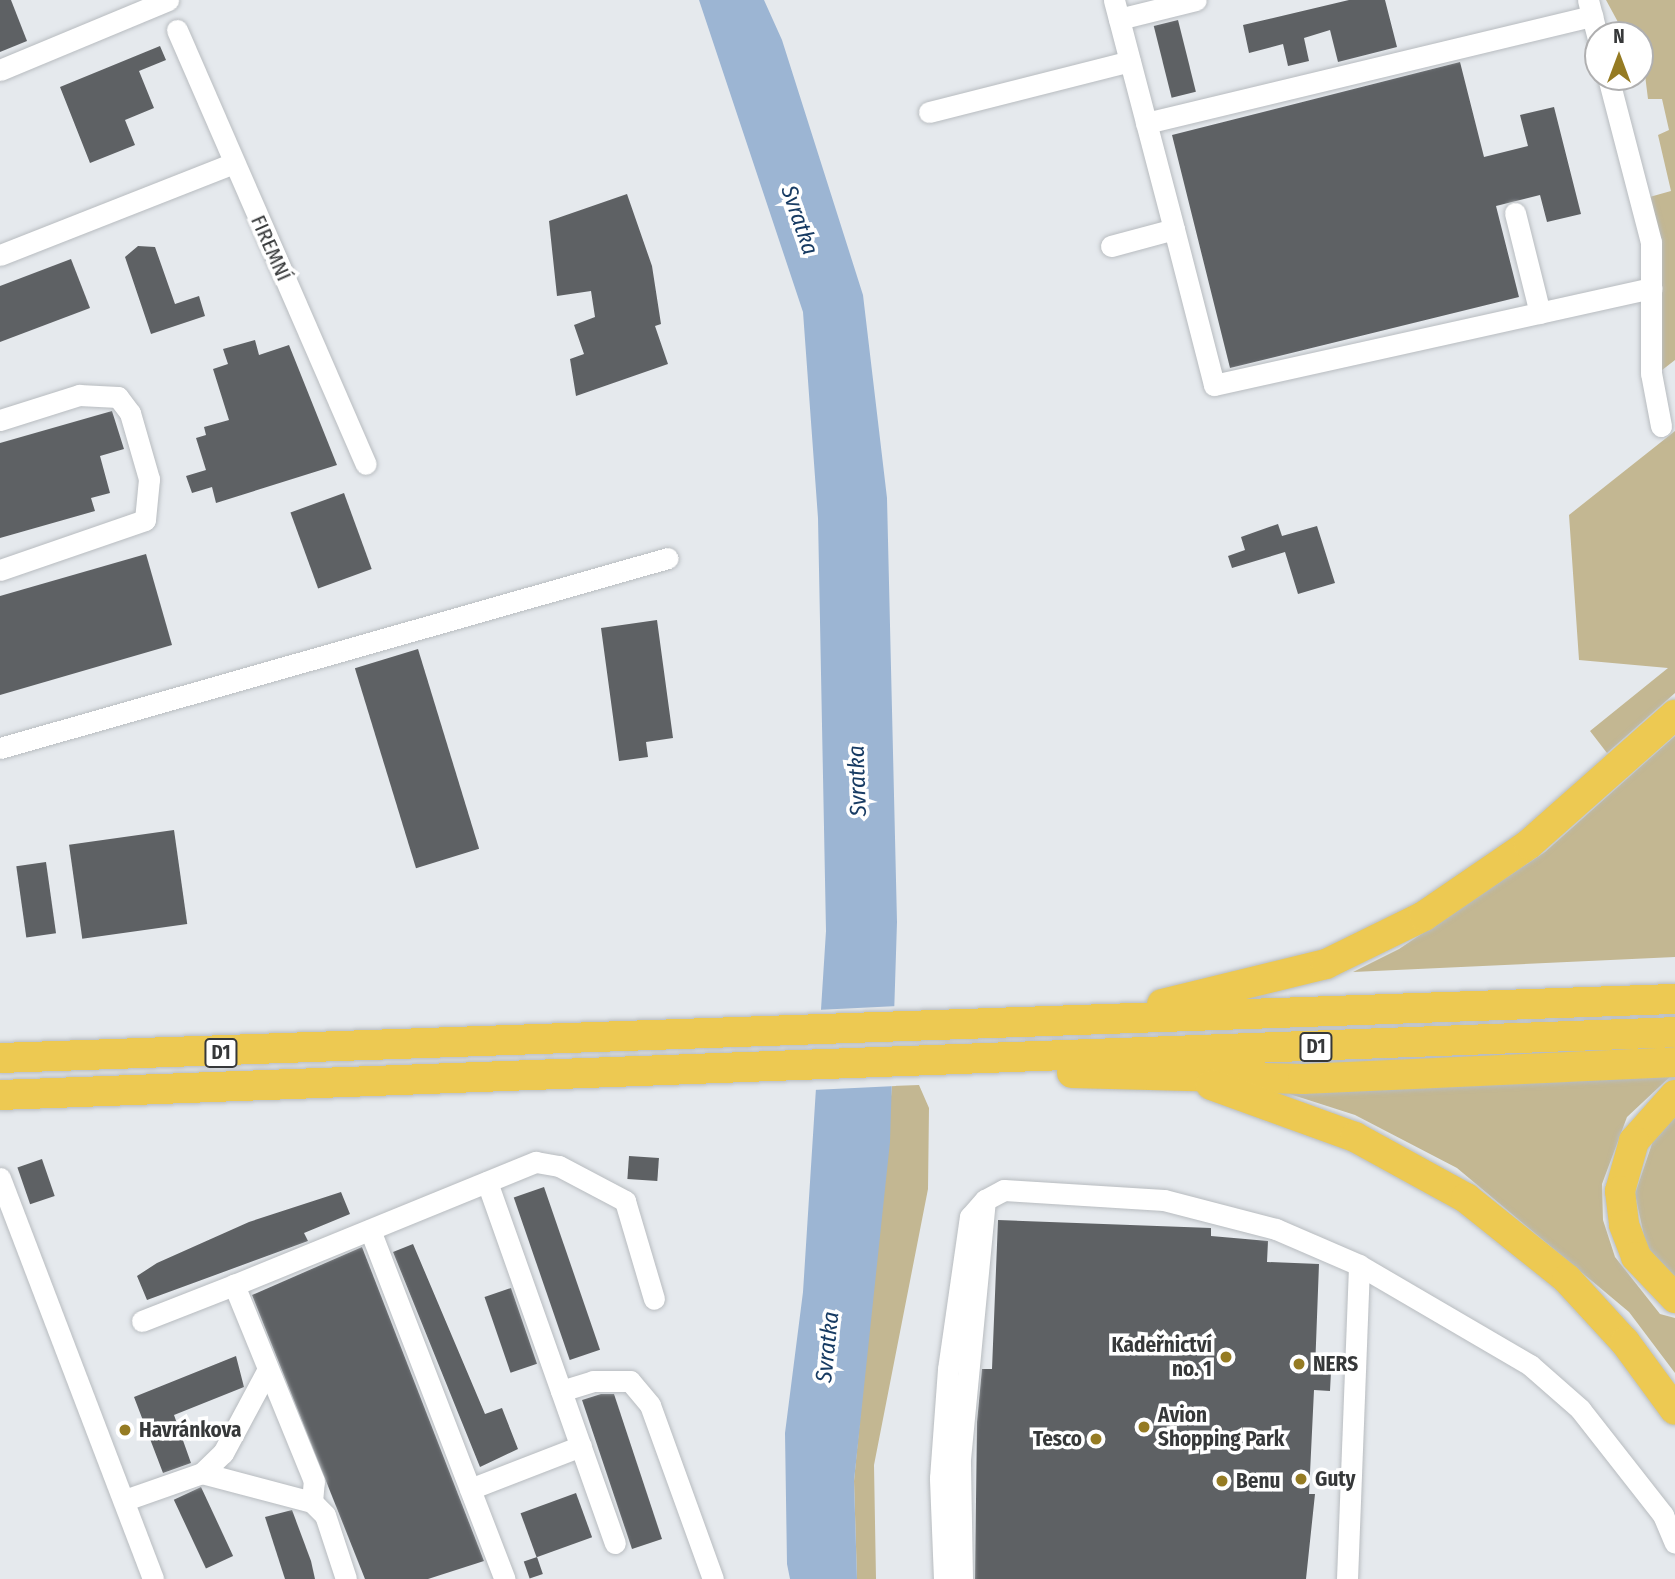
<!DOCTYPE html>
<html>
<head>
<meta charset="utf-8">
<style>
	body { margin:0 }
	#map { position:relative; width:1675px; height:1579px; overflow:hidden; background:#e5e9ed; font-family:"Fira Sans Condensed",sans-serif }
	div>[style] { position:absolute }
	.green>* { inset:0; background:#c3b792 }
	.water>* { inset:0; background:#9cb5d3 }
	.pier>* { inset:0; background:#e5e9ed }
	.building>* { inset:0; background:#5e6164; transform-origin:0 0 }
	.roads { filter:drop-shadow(0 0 2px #b8bcc0) drop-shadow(0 0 2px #b8bcc0) }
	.minor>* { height:21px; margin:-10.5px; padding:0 10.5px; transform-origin:10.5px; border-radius:10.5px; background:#fff }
	.highway>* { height:30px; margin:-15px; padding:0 15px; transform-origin:15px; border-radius:15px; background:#edc952 }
	.dots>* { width:19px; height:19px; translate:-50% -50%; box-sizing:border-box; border:4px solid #fff; border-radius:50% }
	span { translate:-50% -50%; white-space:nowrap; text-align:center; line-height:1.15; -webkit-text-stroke:7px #fff; paint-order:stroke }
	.shield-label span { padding:2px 5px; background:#fff; border:2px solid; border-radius:5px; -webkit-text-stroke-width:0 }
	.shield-label { font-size:19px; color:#363839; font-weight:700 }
	.street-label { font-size:21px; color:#363839 }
	.poi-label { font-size:21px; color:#363839; font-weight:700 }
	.right { translate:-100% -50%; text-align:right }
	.left { translate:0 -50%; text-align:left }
	.water-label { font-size:23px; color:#173b63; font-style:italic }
	.north { position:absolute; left:1584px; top:21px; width:70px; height:70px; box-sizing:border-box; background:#fff; border:2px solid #afafb0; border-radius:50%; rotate:0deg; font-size:19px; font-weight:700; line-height:28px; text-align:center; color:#363839 }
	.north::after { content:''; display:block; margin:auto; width:24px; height:32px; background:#957b23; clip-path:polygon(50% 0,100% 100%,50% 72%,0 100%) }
</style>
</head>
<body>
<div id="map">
	<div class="green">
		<i style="clip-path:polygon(1606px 0,1675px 0,1675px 360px,1657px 374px,1646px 198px,1671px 191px,1658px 135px,1669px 130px,1662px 99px,1648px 99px,1640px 35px,1625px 35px)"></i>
		<i style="clip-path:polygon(1675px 431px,1675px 693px,1607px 753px,1590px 731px,1668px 668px,1579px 660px,1569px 515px)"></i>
		<i style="clip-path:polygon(1675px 736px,1675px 957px,1353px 972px,1399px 949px,1545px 852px)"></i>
		<i style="clip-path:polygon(1673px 1074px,1627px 1117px,1602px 1184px,1603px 1220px,1615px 1257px,1660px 1314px,1675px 1318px,1675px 1373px,1629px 1312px,1457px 1168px,1355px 1115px,1271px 1088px)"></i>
		<i style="clip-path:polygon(919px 1085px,929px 1108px,928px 1189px,874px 1465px,876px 1579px,857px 1579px,854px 1481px,892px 1086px)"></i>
		<i style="clip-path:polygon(1675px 1108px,1675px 1284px,1646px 1245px,1635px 1194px,1657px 1129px)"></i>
	</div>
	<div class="water">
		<i style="clip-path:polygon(699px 0,764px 0,782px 40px,863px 295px,887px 498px,897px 922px,890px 1142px,854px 1481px,857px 1579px,790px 1579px,787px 1564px,785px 1433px,803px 1292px,826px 931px,818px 518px,803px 312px)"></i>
	</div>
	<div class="pier">
		<i style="clip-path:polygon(898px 1006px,896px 1086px,813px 1090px,817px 1010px)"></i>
	</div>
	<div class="building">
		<i style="clip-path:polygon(0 0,11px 0,27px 41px,0 52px)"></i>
		<i style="clip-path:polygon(1349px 0,1385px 0,1397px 47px,1338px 62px,1330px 30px,1304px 38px,1309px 61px,1288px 66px,1283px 44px,1249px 53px,1243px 25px)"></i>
		<i style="left:1178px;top:20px;width:74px;height:25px;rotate:76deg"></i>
		<i style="clip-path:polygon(160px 46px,166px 60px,139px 71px,154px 108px,125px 120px,135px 145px,90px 163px,60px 87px)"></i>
		<i style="clip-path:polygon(1460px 62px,1484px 157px,1528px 146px,1520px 115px,1554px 107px,1581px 214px,1547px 222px,1540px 195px,1496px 206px,1519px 297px,1230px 368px,1172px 135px)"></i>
		<i style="clip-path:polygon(627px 194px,652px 266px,661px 324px,655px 326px,668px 364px,576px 396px,570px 359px,584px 354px,574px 325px,595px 317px,591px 291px,557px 296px,549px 221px)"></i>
		<i style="clip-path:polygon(138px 246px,155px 247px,175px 304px,199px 296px,205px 316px,151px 334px,125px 257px)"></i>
		<i style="clip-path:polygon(71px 259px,90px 308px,0 342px,0 286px)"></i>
		<i style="clip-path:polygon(255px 340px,259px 355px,289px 345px,337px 465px,216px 503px,212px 487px,192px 493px,186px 476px,206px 470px,196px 438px,206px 435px,204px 427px,229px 420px,213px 369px,228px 364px,223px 349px)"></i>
		<i style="clip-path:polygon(112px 411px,124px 449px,100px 456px,110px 493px,91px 498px,95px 511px,0 538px,0 443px)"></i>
		<i style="left:344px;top:493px;width:81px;height:57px;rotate:70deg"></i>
		<i style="clip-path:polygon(1278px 524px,1282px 536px,1317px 526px,1335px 583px,1298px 594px,1285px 552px,1232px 568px,1228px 556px,1245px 550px,1241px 537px)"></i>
		<i style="clip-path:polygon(146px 554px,172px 645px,0 695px,0 596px)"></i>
		<i style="clip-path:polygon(657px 620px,673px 738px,646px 742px,648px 757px,619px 761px,601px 628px)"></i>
		<i style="left:418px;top:649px;width:209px;height:66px;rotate:73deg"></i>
		<i style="left:174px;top:830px;width:95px;height:106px;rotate:82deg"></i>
		<i style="left:46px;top:862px;width:72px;height:30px;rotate:82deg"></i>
		<i style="left:629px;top:1156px;width:30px;height:23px;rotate:4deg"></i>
		<i style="left:42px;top:1159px;width:39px;height:26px;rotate:71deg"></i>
		<i style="left:544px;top:1187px;width:172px;height:32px;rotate:71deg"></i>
		<i style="clip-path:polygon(341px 1192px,350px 1214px,304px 1233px,308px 1241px,147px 1300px,137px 1276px,157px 1263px,249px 1222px)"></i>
		<i style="clip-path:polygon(998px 1220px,1211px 1228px,1211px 1236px,1268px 1241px,1267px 1262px,1319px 1264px,1315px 1370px,1331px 1371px,1330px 1391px,1314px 1390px,1309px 1494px,1315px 1494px,1306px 1579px,975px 1579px,977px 1422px,982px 1369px,992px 1369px)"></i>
		<i style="clip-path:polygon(413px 1244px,485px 1414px,502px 1408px,518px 1449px,480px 1467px,393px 1252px)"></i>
		<i style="clip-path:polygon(362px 1247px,484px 1561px,428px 1579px,365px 1579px,252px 1295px)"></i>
		<i style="left:511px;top:1288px;width:80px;height:28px;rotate:71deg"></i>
		<i style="clip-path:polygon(236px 1356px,244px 1387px,174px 1415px,191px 1463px,163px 1473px,134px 1397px)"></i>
		<i style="clip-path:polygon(601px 1394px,614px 1394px,662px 1539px,632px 1549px,582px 1400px)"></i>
		<i style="left:201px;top:1487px;width:76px;height:30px;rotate:65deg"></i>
		<i style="left:576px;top:1493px;width:47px;height:59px;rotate:70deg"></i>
		<i style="clip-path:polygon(292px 1510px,311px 1561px,315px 1579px,285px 1579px,265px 1517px)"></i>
		<i style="left:537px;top:1557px;width:18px;height:14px;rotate:71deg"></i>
	</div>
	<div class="roads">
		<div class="minor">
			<i style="left:1588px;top:0;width:40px;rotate:75.6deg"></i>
			<i style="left:1119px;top:19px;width:79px;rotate:-13.9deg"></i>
			<i style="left:177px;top:30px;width:473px;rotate:66.5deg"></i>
			<i style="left:0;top:70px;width:182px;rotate:-22.6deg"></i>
			<i style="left:1608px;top:77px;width:171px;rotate:75.4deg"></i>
			<i style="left:1651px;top:242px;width:131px;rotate:90deg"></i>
			<i style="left:1651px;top:373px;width:54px;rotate:79.3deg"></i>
			<i style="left:929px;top:112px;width:207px;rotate:-14.2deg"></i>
			<i style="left:1146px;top:123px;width:459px;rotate:-13.5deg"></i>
			<i style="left:1515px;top:213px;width:103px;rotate:76deg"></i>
			<i style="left:1174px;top:229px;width:161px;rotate:75.6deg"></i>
			<i style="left:1214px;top:385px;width:448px;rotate:-12.5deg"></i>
			<i style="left:1111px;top:246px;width:65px;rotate:-15.1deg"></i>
			<i style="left:1174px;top:229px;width:237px;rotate:-104.7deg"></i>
			<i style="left:0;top:255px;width:251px;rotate:-21.5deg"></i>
			<i style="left:0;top:420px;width:83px;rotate:-17.6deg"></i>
			<i style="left:79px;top:395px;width:39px;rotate:3deg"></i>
			<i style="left:118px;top:397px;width:20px;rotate:53deg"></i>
			<i style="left:130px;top:413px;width:69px;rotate:73.9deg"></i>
			<i style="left:149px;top:479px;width:41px;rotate:95.6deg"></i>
			<i style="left:145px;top:520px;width:153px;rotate:161deg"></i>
			<i style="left:0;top:748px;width:694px;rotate:-15.88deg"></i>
			<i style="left:0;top:1178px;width:429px;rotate:69.1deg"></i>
			<i style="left:487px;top:1182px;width:383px;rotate:70.5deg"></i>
			<i style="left:370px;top:1230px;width:374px;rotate:68.9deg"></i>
			<i style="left:142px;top:1321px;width:99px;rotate:-21.4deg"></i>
			<i style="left:561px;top:1391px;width:34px;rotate:-17deg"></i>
			<i style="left:593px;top:1381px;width:37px"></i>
			<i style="left:630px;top:1381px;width:31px;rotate:50deg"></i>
			<i style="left:650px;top:1405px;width:185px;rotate:70.1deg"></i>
			<i style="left:202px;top:1473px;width:29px;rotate:-44deg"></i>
			<i style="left:223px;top:1453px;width:95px;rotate:-61.8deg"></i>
			<i style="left:470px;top:1489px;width:119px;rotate:-21.2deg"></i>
			<i style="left:125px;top:1500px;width:82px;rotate:-19.3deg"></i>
			<i style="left:202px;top:1473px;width:114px;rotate:14.8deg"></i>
			<i style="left:312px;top:1502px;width:18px;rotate:45deg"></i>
			<i style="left:325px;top:1515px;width:67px;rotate:71.8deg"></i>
			<i style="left:312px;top:1502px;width:21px;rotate:-85deg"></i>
			<i style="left:314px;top:1481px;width:212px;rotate:-112.2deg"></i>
			<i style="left:234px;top:1285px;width:326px;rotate:-22.2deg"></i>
			<i style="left:536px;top:1162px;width:23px;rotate:10deg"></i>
			<i style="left:559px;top:1166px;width:75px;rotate:27.9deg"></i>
			<i style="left:625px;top:1201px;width:102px;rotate:73.5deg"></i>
			<i style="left:944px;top:1579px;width:101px;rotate:-92.3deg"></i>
			<i style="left:940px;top:1478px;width:109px;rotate:-85.8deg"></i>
			<i style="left:948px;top:1369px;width:154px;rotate:-81.8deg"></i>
			<i style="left:970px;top:1217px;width:23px;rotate:-49deg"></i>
			<i style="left:962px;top:1579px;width:120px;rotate:-91deg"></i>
			<i style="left:960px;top:1459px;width:260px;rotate:-84.5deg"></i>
			<i style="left:985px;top:1200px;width:21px;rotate:-28deg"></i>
			<i style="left:1004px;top:1190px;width:160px;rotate:3.6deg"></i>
			<i style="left:1164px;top:1200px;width:116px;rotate:14.5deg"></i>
			<i style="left:1276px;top:1229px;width:90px;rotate:23.4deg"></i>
			<i style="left:1359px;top:1265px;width:198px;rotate:30.3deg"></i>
			<i style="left:1530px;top:1365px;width:67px;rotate:41.3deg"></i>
			<i style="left:1580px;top:1409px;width:135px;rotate:51.9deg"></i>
			<i style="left:1663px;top:1515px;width:30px;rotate:67deg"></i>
			<i style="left:1347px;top:1579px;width:314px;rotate:-87.8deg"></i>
		</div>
		<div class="highway">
			<i style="left:1162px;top:1004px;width:169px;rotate:-13.7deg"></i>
			<i style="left:1326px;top:964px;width:109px;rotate:-26.1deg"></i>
			<i style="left:1424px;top:916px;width:127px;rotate:-34.4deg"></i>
			<i style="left:1529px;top:844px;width:195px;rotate:-41.5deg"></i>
			<i style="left:0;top:1058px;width:1676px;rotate:-2.02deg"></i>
			<i style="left:1072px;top:1073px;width:231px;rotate:1.5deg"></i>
			<i style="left:1303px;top:1079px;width:372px;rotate:-2.6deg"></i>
			<i style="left:1211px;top:1085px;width:153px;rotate:19.9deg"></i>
			<i style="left:1355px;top:1137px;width:127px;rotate:28.8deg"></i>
			<i style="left:1466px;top:1198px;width:129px;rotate:38.7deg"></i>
			<i style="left:1567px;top:1279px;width:86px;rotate:47.4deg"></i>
			<i style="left:1625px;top:1342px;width:84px;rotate:53.7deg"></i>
			<i style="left:0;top:1095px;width:1676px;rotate:-2.15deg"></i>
			<i style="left:1675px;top:1095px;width:62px;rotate:131.7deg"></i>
			<i style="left:1634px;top:1141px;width:52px;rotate:105.6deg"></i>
			<i style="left:1620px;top:1191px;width:34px;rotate:83deg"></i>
			<i style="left:1624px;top:1225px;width:34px;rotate:69deg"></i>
			<i style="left:1636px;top:1257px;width:57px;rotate:46.4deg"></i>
		</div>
	</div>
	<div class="dots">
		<i style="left:1226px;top:1357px;background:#957b23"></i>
		<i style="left:1299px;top:1364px;background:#957b23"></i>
		<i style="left:1144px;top:1427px;background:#957b23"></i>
		<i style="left:125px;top:1430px;background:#957b23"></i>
		<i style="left:1096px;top:1439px;background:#957b23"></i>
		<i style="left:1301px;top:1479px;background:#957b23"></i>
		<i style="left:1222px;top:1481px;background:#957b23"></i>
	</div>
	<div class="shield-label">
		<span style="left:1316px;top:1047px">D1</span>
		<span style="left:221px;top:1053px">D1</span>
	</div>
	<div class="street-label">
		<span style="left:271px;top:248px;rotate:66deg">FIREMNÍ</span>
	</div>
	<div class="poi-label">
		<span class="right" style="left:1212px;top:1357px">Kadeřnictví<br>no. 1</span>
		<span class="left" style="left:1313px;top:1364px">NERS</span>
		<span class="left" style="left:1158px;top:1427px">Avion<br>Shopping Park</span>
		<span class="left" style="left:139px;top:1430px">Havránkova</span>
		<span class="right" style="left:1082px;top:1439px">Tesco</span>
		<span class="left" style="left:1315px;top:1479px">Guty</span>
		<span class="left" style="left:1236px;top:1481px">Benu</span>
	</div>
	<div class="water-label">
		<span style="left:800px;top:220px;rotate:71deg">Svratka</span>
		<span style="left:857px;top:781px;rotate:-92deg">Svratka</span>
		<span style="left:827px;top:1347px;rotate:-84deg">Svratka</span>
	</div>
	<div class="north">N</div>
</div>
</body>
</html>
